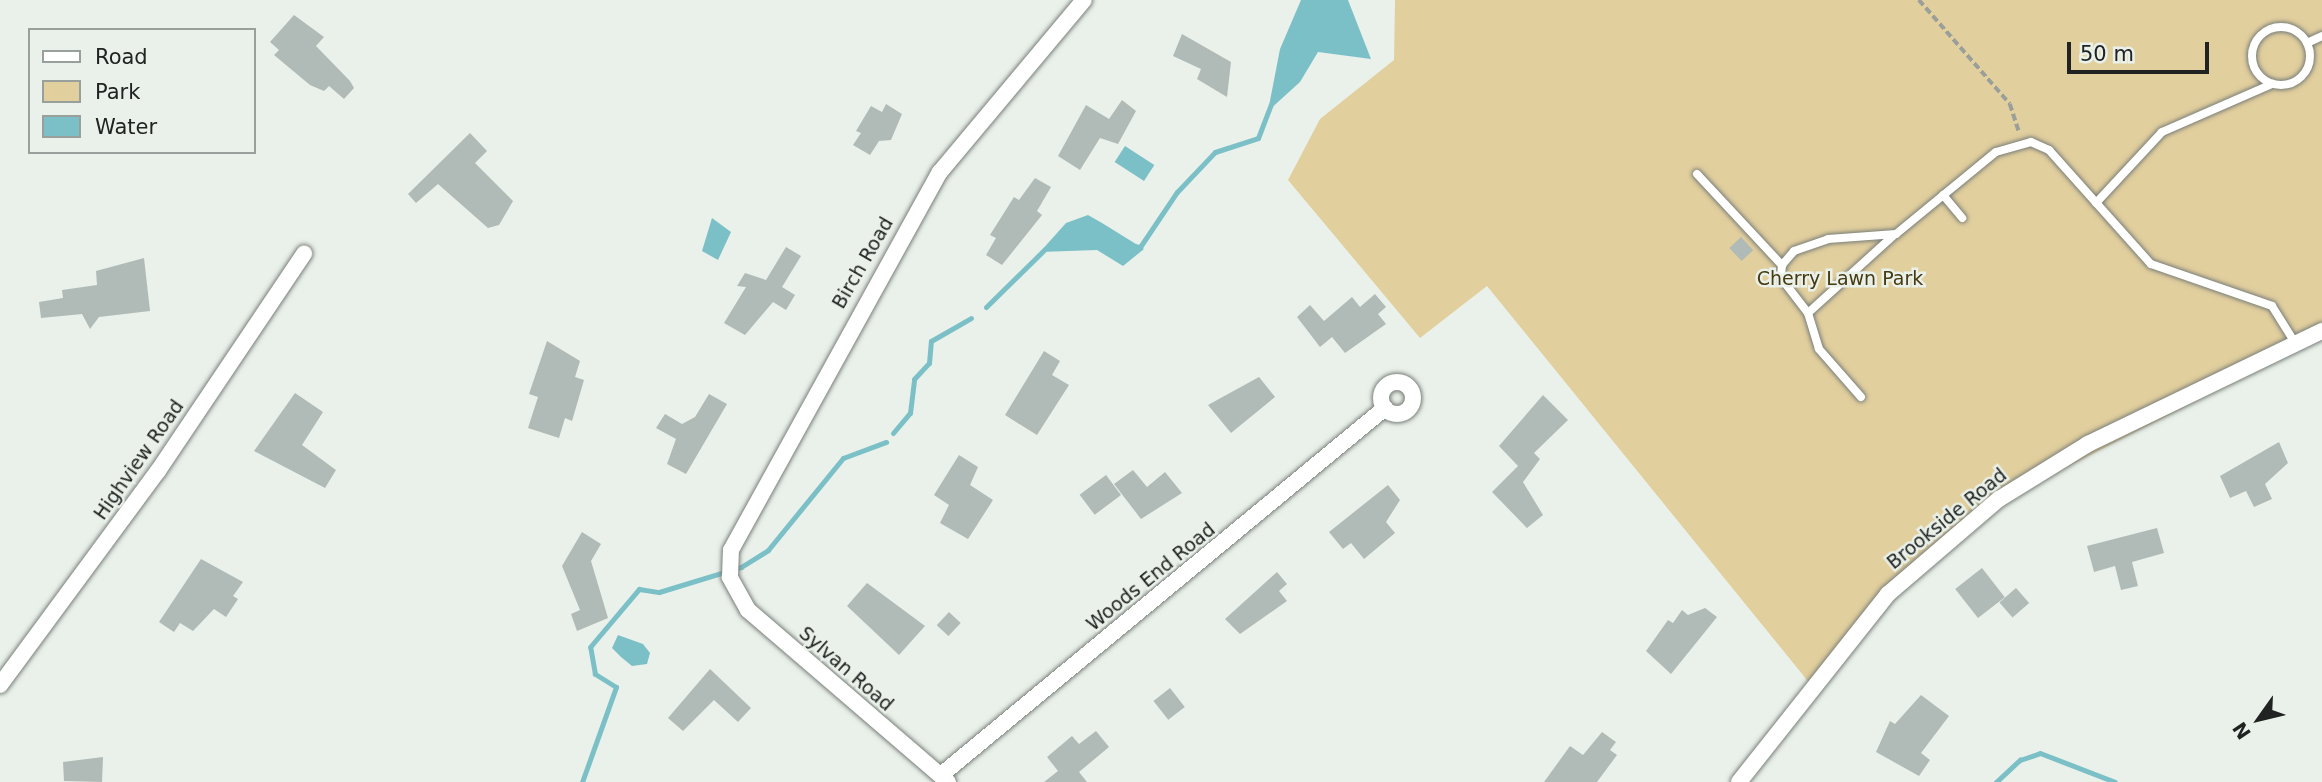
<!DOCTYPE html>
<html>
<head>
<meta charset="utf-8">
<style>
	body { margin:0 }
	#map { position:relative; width:2322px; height:782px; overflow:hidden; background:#eaf1ea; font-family:"DejaVu Sans",sans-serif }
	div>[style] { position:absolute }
	.green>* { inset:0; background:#e2cf9e }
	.water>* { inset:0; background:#7cc0c7; transform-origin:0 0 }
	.stream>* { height:5px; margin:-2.5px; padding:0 2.5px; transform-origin:2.5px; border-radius:2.5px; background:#7cc0c7 }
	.building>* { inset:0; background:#b0bab7; transform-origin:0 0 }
	.path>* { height:3.5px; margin-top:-1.75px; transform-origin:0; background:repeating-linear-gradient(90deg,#9a9f9a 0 7px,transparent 0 10.5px) }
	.roads { filter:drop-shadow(0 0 2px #797f79) drop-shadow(0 0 2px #797f79) }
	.lane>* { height:8px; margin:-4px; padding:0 4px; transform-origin:4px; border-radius:4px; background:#fff }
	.lane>.ring { margin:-4px; padding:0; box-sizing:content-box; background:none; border:8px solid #fff; border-radius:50% }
	.street>* { height:16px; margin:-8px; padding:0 8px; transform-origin:8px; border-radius:8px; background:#fff }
	.street>.ring { margin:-8px; padding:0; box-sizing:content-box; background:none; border:16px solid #fff; border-radius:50% }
	span { translate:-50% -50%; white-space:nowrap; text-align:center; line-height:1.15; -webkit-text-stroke:5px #eaf1ea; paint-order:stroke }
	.street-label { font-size:19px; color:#202321 }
	.park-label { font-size:19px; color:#473910 }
	.legend { position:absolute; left:28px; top:28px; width:228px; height:126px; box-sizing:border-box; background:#eaf1ea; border:2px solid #999f9a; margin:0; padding:9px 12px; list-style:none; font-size:21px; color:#202321 }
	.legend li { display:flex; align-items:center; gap:14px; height:35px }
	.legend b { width:35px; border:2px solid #999f9a }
	.north { position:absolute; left:2224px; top:684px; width:70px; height:70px; -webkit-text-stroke:5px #eaf1ea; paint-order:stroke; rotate:236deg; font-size:19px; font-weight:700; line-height:28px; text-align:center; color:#202321 }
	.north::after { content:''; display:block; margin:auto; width:24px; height:32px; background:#202321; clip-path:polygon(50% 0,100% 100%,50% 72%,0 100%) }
	.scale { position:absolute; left:2067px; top:42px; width:142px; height:32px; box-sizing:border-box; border:4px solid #202321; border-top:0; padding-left:9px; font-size:21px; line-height:24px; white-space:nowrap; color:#202321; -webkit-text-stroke:5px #eaf1ea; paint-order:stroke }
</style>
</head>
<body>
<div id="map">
	<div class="green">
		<i style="clip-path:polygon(1395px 0,2322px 0,2322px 337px,2067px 467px,1966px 527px,1856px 631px,1811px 685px,1487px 286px,1420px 338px,1288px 180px,1320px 119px,1394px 60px)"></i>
	</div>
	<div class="water">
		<i style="clip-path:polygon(1301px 0,1348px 0,1371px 59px,1318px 52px,1300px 82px,1268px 111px,1280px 49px)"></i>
		<i style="left:1125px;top:146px;width:35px;height:19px;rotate:33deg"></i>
		<i style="clip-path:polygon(1088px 215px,1102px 223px,1144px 249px,1123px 266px,1097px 250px,1040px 252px,1066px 223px)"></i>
		<i style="clip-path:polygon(712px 218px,731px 232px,718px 260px,702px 251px)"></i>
		<i style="clip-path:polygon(618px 635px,643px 644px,650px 653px,647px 664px,632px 666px,621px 657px,612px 648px)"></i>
	</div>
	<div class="stream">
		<i style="left:1134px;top:246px;width:6px;rotate:9deg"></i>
		<i style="left:1140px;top:247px;width:66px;rotate:-56.1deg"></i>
		<i style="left:1177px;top:192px;width:55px;rotate:-46.5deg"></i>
		<i style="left:1215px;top:152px;width:45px;rotate:-18deg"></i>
		<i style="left:1258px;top:138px;width:36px;rotate:-69deg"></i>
		<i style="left:986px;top:307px;width:83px;rotate:-44.5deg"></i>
		<i style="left:893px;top:433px;width:26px;rotate:-50deg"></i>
		<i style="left:910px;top:413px;width:34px;rotate:-83deg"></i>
		<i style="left:914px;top:379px;width:22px;rotate:-47deg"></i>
		<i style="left:929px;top:363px;width:22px;rotate:-85deg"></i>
		<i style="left:931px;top:341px;width:46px;rotate:-29.9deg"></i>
		<i style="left:582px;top:782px;width:101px;rotate:-70.3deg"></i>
		<i style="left:616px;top:687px;width:25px;rotate:-148deg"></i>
		<i style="left:595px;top:674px;width:27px;rotate:-100deg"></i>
		<i style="left:590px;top:647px;width:76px;rotate:-49.8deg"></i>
		<i style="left:639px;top:589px;width:20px;rotate:9deg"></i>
		<i style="left:659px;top:592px;width:86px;rotate:-17deg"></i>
		<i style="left:741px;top:567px;width:32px;rotate:-32deg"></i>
		<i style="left:768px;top:550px;width:119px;rotate:-50.8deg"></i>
		<i style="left:843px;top:458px;width:46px;rotate:-20.4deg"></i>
		<i style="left:1996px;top:782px;width:33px;rotate:-43deg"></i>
		<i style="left:2020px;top:760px;width:21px;rotate:-19deg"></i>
		<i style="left:2040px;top:753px;width:80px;rotate:21.1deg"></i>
	</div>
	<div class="building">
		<i style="clip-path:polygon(294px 15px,324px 37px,316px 46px,350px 81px,354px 88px,344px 99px,329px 86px,324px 91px,310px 85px,274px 55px,279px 50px,270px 42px)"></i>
		<i style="clip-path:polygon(1182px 34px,1231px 62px,1227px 97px,1197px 79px,1201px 69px,1173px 56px)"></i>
		<i style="clip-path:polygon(1122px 100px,1136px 111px,1118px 144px,1100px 138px,1080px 170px,1058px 156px,1086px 105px,1109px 119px)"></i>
		<i style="clip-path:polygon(886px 104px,902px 114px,891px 140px,879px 141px,870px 155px,853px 145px,861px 133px,856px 131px,871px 106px,882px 112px)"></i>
		<i style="clip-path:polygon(470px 133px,487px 151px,475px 163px,513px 201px,499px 225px,488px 228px,438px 184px,416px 203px,408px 194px)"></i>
		<i style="clip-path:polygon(1035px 178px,1051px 187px,1037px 211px,1042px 215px,1002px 265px,986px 255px,996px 238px,990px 235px,1014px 197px,1019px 200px)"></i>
		<i style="left:1741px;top:237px;width:18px;height:16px;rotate:47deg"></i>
		<i style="clip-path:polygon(786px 247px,801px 256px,782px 287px,795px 295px,786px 310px,773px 302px,745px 335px,724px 323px,746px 287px,737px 286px,745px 273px,766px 280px)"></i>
		<i style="clip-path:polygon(144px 258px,150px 311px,99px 317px,90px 329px,82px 314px,41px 318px,39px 302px,63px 298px,62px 290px,97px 285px,96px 271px)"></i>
		<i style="clip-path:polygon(1375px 294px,1386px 307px,1378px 314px,1386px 324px,1345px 353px,1332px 337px,1320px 347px,1297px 317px,1310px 305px,1324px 321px,1352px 297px,1360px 307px)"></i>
		<i style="clip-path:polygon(547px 341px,580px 361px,575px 377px,584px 380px,572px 421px,565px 418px,559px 438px,528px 428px,538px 397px,529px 394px)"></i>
		<i style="clip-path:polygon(1044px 351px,1060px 361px,1052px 375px,1069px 385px,1037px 435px,1005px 415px)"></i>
		<i style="clip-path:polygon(1259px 377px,1275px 397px,1231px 433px,1208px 405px)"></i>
		<i style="clip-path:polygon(295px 393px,323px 412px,302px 445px,336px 470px,325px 488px,254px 451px)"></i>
		<i style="clip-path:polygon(709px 394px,727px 404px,686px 474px,667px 464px,676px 439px,656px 428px,665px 414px,682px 424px,695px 417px)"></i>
		<i style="clip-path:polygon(1543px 395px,1568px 420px,1534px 453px,1540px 459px,1523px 482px,1543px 515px,1527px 528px,1492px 492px,1518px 466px,1499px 446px)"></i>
		<i style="clip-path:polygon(2279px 442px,2288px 463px,2265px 484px,2272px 499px,2254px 507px,2246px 491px,2230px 498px,2220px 476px)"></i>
		<i style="clip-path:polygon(959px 455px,978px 467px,970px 485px,993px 500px,968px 539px,940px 523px,949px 505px,934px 495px)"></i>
		<i style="clip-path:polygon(1133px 470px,1147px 487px,1165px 472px,1182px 493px,1141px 519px,1114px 484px)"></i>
		<i style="left:1106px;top:475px;width:25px;height:33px;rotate:53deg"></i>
		<i style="clip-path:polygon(1388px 485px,1400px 500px,1386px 522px,1395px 533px,1364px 559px,1351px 543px,1343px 549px,1329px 532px)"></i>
		<i style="clip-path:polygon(2157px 528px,2164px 553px,2132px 562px,2138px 586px,2121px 590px,2115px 566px,2094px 572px,2087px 546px)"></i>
		<i style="clip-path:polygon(582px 532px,601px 544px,591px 561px,608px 618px,577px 631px,571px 614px,580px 610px,562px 566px)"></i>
		<i style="clip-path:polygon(201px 559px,243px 582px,233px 596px,238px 599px,226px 617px,214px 609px,193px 631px,180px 623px,174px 632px,159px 622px)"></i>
		<i style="left:1982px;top:568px;width:37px;height:34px;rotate:52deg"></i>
		<i style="clip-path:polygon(1277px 572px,1287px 584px,1279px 591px,1287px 601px,1240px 634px,1225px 619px)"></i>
		<i style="clip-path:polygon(867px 583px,925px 626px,899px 655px,847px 606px)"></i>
		<i style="left:2016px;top:588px;width:20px;height:22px;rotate:49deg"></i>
		<i style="clip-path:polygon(1705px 608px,1717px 617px,1671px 674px,1646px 651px,1668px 620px,1673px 623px,1682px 610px,1688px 615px)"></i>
		<i style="left:949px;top:612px;width:16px;height:18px;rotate:43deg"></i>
		<i style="clip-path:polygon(710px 669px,751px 708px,738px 722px,714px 700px,683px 731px,668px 718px)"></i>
		<i style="left:1170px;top:688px;width:24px;height:21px;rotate:52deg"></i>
		<i style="clip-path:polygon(1921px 695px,1949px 716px,1921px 753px,1930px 760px,1919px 776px,1876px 752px,1890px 721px,1895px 724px)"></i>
		<i style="clip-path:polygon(1096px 731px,1109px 747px,1079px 772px,1087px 782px,1044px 782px,1058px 771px,1047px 757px,1072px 736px,1079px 744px)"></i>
		<i style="clip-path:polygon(1602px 732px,1616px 742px,1610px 750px,1617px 755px,1597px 782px,1544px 782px,1570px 746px,1583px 755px)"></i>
		<i style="clip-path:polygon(103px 757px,102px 782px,64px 781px,63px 762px)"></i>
	</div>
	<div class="path">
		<i style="left:1919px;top:0;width:138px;rotate:48.8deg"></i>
		<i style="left:2010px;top:104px;width:29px;rotate:72deg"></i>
	</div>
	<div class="roads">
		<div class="lane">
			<i class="ring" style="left:2252px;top:27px;width:50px;height:50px"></i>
			<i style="left:2307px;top:43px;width:17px;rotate:-25deg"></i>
			<i style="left:1697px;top:174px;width:125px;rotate:47deg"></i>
			<i style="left:1943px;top:195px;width:30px;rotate:50deg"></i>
			<i style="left:2096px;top:203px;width:97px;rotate:-47.1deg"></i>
			<i style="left:2162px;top:132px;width:120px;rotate:-23.6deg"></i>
			<i style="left:1808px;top:313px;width:44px;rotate:-127.6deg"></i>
			<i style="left:1781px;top:278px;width:13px;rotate:-86deg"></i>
			<i style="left:1782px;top:265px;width:18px;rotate:-49deg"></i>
			<i style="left:1794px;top:251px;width:36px;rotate:-19deg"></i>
			<i style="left:1828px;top:239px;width:68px;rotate:-4.2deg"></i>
			<i style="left:1896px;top:234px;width:129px;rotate:-39.4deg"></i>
			<i style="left:1996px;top:152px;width:36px;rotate:-16deg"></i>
			<i style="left:2031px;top:142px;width:20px;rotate:24deg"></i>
			<i style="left:2049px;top:150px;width:153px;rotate:48.2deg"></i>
			<i style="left:2151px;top:264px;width:128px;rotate:19.1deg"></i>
			<i style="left:2272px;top:306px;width:47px;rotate:58deg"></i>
			<i style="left:1861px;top:397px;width:64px;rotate:-131.2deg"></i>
			<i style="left:1819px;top:349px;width:38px;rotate:-107deg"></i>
			<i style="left:1808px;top:313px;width:115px;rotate:-42.2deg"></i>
		</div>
		<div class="street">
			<i class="ring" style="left:1381px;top:382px;width:16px;height:16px"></i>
			<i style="left:0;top:685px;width:266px;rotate:-53.6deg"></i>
			<i style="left:158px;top:471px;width:262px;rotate:-56.1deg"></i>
			<i style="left:941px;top:775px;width:576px;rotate:-39.58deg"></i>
			<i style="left:948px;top:782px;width:264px;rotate:-139.3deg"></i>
			<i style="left:748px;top:610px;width:38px;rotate:-119deg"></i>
			<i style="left:730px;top:577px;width:27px;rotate:-88deg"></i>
			<i style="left:731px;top:550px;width:432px;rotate:-61.1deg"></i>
			<i style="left:940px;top:172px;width:224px;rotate:-50.1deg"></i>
			<i style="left:1739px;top:782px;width:240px;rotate:-51.6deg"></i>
			<i style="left:1888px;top:594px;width:146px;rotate:-40.6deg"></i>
			<i style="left:1999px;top:499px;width:105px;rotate:-31.7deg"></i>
			<i style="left:2088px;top:444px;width:260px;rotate:-25.8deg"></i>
		</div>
	</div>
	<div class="street-label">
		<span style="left:863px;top:263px;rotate:-60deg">Birch Road</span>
		<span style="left:139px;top:460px;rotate:-55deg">Highview Road</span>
		<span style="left:1947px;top:519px;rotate:-39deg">Brookside Road</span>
		<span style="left:1151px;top:577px;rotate:-39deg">Woods End Road</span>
		<span style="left:846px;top:669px;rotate:41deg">Sylvan Road</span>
	</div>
	<div class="park-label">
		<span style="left:1840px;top:279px">Cherry Lawn Park</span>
	</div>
	<ul class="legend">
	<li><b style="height:9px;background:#fff"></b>Road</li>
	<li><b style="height:19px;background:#e2cf9e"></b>Park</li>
	<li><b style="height:19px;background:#7cc0c7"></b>Water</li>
	</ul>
	<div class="north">N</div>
	<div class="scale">50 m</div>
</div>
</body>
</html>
